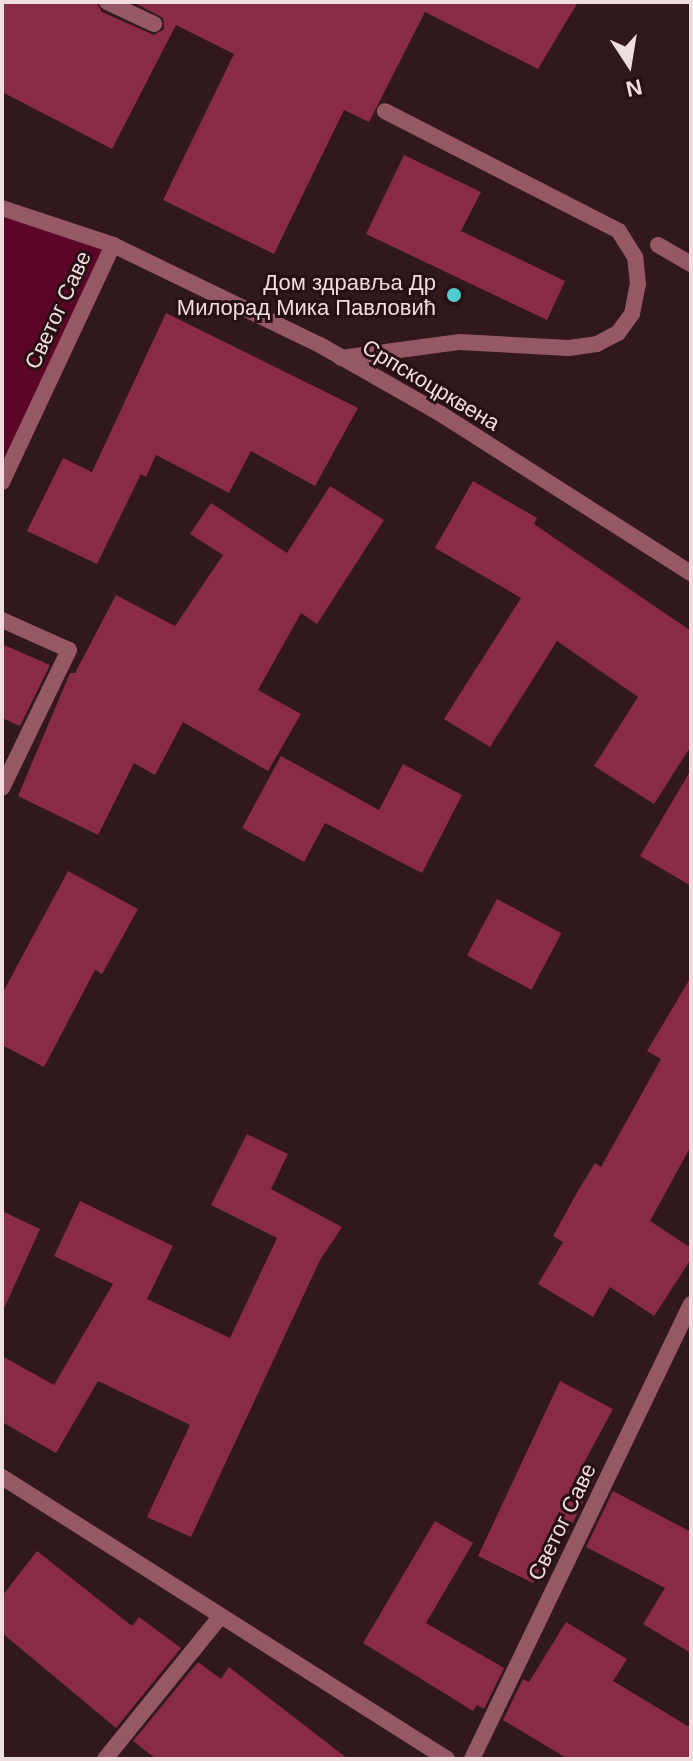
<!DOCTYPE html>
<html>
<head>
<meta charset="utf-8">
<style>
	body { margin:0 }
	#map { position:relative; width:693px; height:1761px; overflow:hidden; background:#31181d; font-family:Helvetica,sans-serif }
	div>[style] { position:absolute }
	.green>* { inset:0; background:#5b0626 }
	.building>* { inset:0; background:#892a46; transform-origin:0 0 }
	.service>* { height:16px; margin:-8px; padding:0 8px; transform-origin:8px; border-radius:8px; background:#975865 }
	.minor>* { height:16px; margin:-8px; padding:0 8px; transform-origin:8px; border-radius:8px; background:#975865 }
	.dots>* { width:22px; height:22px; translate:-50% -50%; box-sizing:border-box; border:4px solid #270f14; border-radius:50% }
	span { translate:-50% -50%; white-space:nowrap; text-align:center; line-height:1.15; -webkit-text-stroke:6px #270f14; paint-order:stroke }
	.poi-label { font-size:22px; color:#efdde0 }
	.right { translate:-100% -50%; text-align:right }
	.street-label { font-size:22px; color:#efdde0 }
	.frame { position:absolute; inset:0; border:4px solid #efdde0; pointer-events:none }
	.north { position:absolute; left:589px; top:24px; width:80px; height:80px; -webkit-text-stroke:6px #270f14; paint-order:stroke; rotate:168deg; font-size:22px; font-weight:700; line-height:32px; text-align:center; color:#efdde0 }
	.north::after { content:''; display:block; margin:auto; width:28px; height:36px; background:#efdde0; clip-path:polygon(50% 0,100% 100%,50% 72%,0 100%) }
</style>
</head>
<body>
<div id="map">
	<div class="green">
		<i style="clip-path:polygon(2px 204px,113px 245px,2px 482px)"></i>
	</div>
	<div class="building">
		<i style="clip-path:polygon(2px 2px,96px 2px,102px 12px,154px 35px,164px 29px,163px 18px,133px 2px,578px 2px,538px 69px,425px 12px,369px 122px,344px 110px,274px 254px,163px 200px,234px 54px,176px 25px,112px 149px,2px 92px)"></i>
		<i style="clip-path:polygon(404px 155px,481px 192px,461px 231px,565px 281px,547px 320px,366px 234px)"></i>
		<i style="clip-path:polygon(166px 313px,358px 408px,315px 486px,251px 451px,229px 493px,156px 455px,146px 477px,141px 474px,97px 564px,27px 531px,63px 458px,92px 472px)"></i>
		<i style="clip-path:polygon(473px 481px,537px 518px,534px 524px,691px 631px,691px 746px,654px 804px,594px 766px,638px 697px,557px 641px,490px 747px,444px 719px,521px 598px,435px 548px)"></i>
		<i style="clip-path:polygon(330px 486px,384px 520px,317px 624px,301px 613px,258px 690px,301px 714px,268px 771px,183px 722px,155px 775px,134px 763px,98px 835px,18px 796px,70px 673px,75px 673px,116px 595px,175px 626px,223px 555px,190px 534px,211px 503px,287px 553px)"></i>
		<i style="clip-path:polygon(2px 644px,50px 665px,20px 726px,2px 718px)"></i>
		<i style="clip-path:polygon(281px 756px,379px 810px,403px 764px,462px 795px,422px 873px,325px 823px,304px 862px,242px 828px)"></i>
		<i style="clip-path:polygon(691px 770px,691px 886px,640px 856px)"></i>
		<i style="clip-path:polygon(68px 871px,138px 909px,102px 974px,95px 970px,44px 1067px,2px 1045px,2px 994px)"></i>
		<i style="left:497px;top:899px;width:73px;height:64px;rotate:28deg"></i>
		<i style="clip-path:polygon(691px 977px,691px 1146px,650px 1221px,691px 1248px,691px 1259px,654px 1316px,610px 1287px,593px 1317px,538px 1284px,563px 1242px,553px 1236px,579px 1189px,595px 1163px,601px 1167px,661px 1059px,647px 1051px)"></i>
		<i style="clip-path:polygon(247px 1134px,288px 1154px,271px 1189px,342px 1227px,320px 1260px,191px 1537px,147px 1517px,190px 1425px,98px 1381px,56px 1453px,2px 1422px,2px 1356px,54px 1385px,113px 1284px,54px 1256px,80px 1201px,173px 1246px,147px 1299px,230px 1338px,277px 1238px,211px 1205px)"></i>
		<i style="clip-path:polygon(2px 1211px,40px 1229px,2px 1313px)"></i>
		<i style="clip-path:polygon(560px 1381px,613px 1409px,578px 1474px,593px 1481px,566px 1537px,558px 1533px,533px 1583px,478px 1556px)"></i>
		<i style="clip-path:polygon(613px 1491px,691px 1532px,691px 1653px,643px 1624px,665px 1588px,586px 1547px)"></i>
		<i style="clip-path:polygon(435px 1521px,473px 1543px,426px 1623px,504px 1668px,484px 1709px,477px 1705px,473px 1711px,363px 1643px)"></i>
		<i style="clip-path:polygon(37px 1551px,132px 1626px,139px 1617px,181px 1648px,116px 1728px,2px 1633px,2px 1596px)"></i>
		<i style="clip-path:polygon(566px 1622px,627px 1659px,613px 1681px,691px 1728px,691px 1759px,568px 1759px,503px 1720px,523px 1679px,529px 1682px)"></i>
		<i style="clip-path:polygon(198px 1662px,221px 1679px,229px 1667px,348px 1759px,156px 1759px,133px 1741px)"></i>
	</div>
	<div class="service">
		<i style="left:107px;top:2px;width:52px;rotate:25.1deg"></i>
		<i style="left:658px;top:245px;width:38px;rotate:30deg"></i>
		<i style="left:341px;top:358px;width:120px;rotate:-7.7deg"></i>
		<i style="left:460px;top:342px;width:109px;rotate:3.2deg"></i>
		<i style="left:569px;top:348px;width:28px;rotate:-8deg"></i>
		<i style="left:597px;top:344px;width:24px;rotate:-28deg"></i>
		<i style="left:618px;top:333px;width:24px;rotate:-54deg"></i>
		<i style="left:632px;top:314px;width:31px;rotate:-79deg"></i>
		<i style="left:638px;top:284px;width:27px;rotate:-96deg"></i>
		<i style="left:635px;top:257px;width:31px;rotate:-122deg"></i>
		<i style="left:619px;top:231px;width:263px;rotate:-152.9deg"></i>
	</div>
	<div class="minor">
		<i style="left:2px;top:208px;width:117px;rotate:18.4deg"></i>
		<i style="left:113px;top:245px;width:230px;rotate:25.8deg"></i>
		<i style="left:320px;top:345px;width:139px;rotate:29.7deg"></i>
		<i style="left:441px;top:414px;width:296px;rotate:32.5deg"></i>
		<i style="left:2px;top:482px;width:262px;rotate:-64.9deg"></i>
		<i style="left:2px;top:620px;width:73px;rotate:24.1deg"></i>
		<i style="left:69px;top:650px;width:153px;rotate:115.9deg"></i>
		<i style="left:2px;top:1477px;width:527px;rotate:32.36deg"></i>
		<i style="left:105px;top:1759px;width:184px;rotate:-51deg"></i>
		<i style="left:472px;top:1759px;width:505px;rotate:-64.3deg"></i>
	</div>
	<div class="dots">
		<i style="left:454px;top:295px;background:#52cdcf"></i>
	</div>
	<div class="poi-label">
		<span class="right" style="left:436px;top:295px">Дом здравља Др<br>Милорад Мика Павловић</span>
	</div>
	<div class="street-label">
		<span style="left:58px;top:310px;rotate:-65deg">Светог Саве</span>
		<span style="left:431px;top:385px;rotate:31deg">Српскоцрквена</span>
		<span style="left:562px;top:1522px;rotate:-64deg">Светог Саве</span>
	</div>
	<div class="frame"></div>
	<div class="north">N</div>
</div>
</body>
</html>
